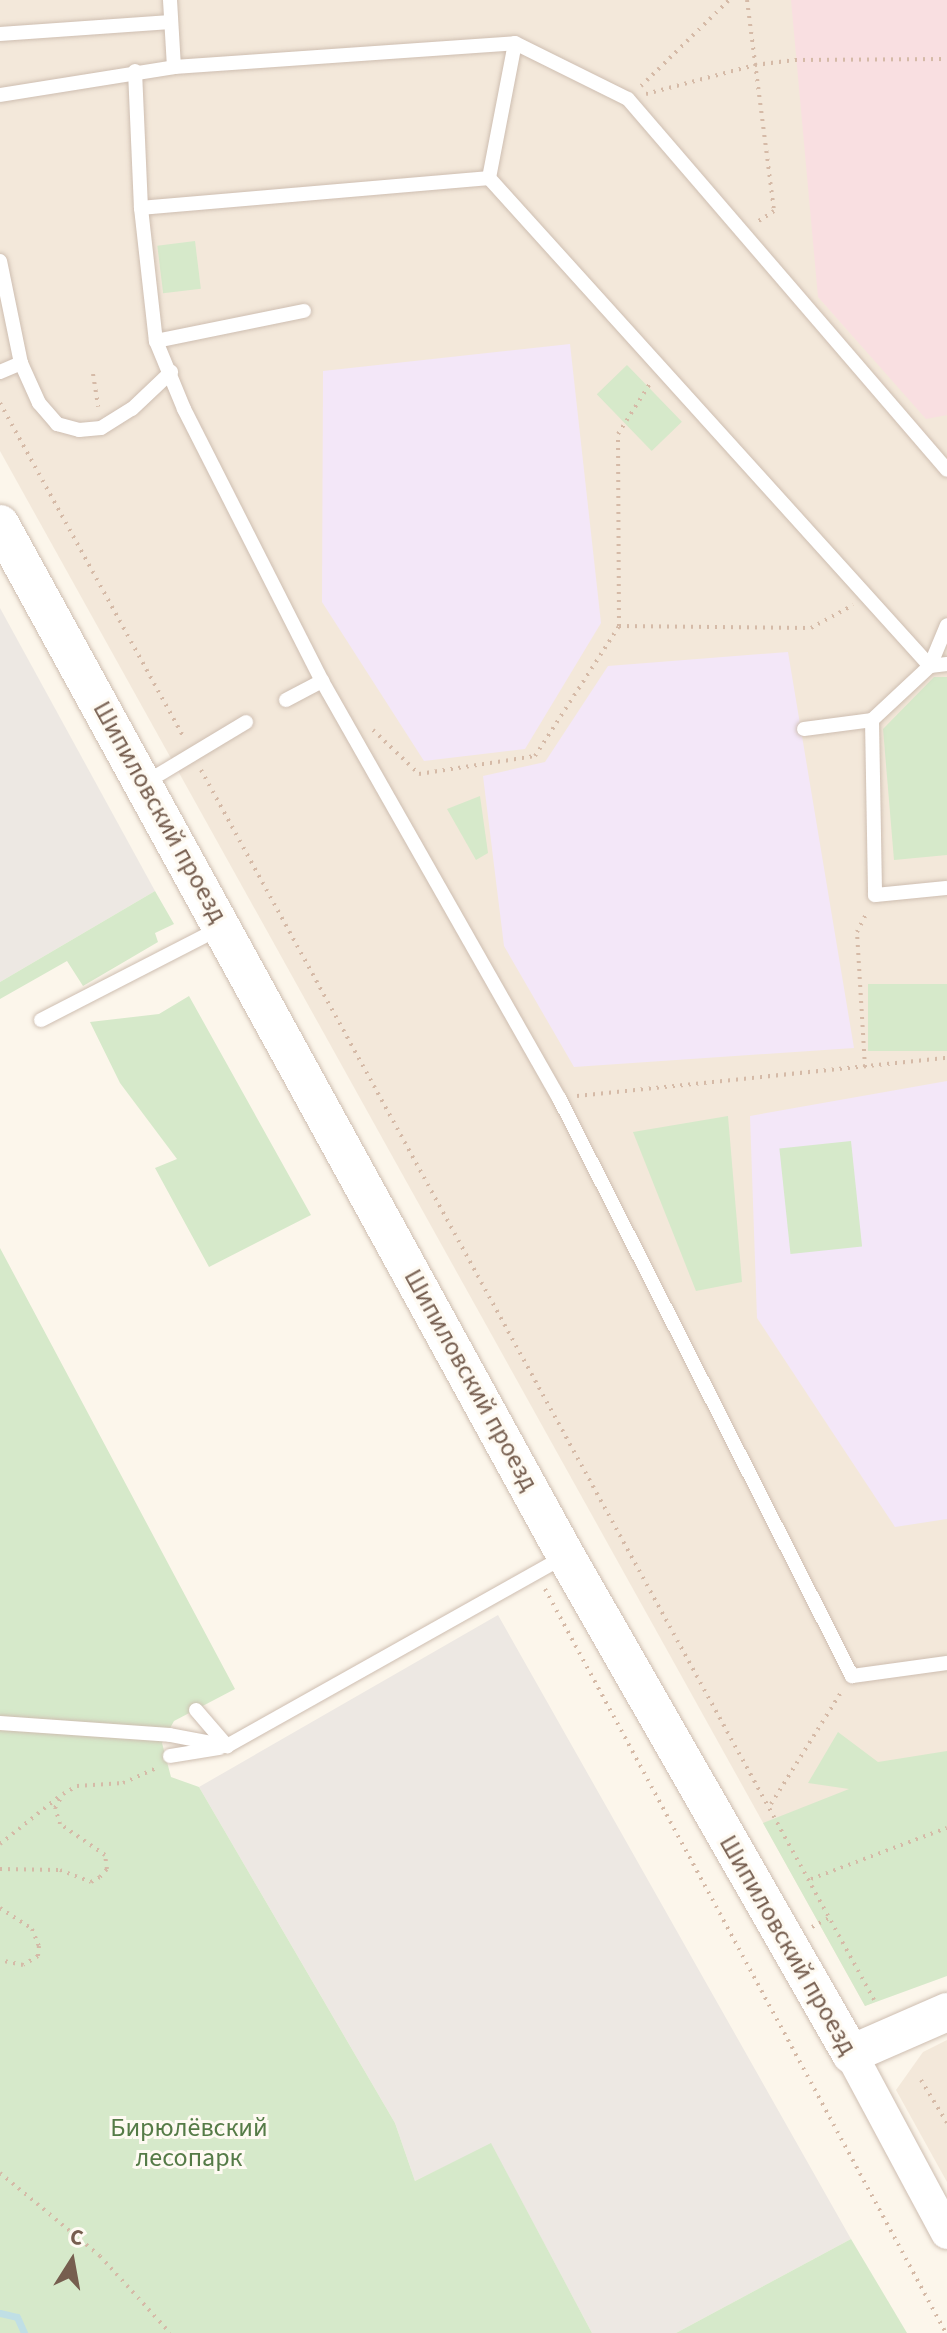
<!DOCTYPE html>
<html>
<head>
<meta charset="utf-8">
<style>
	body { margin:0 }
	#map { position:relative; width:947px; height:2333px; overflow:hidden; background:#fcf6eb; font-family:"Source Sans 3",sans-serif }
	div>[style] { position:absolute }
	.residential>* { inset:0; background:#f3e8da }
	.industrial>* { inset:0; background:#ede8e3 }
	.education>* { inset:0; background:#f3e7f8 }
	.medical>* { inset:0; background:#f9dfe1 }
	.green>* { inset:0; background:#d6e9ca; transform-origin:0 0 }
	.stream>* { height:7px; margin:-3.5px; padding:0 3.5px; transform-origin:3.5px; border-radius:3.5px; background:#c0dfe5 }
	.path>* { height:4px; margin-top:-2px; transform-origin:0; background:repeating-linear-gradient(90deg,#d5baa7 0 2px,transparent 0 8px) }
	.roads { filter:drop-shadow(0 0 2px #cebeb1) drop-shadow(0 0 2px #cebeb1) }
	.service>* { height:14px; margin:-7px; padding:0 7px; transform-origin:7px; border-radius:7px; background:#fff }
	.tertiary>* { height:32px; margin:-16px; padding:0 16px; transform-origin:16px; border-radius:16px; background:#fff }
	.secondary>* { height:38px; margin:-19px; padding:0 19px; transform-origin:19px; border-radius:19px; background:#fff }
	span { translate:-50% -50%; white-space:nowrap; text-align:center; line-height:1.15; -webkit-text-stroke:6px #fefaf2; paint-order:stroke }
	.street-label { font-size:26px; color:#765e4f }
	.park-label { font-size:26px; color:#557b47 }
	.north { position:absolute; left:32px; top:2221px; width:80px; height:80px; -webkit-text-stroke:6px #fefaf2; paint-order:stroke; rotate:11deg; font-size:22px; font-weight:700; line-height:32px; text-align:center; color:#765e4f }
	.north::after { content:''; display:block; margin:auto; width:28px; height:36px; background:#765e4f; clip-path:polygon(50% 0,100% 100%,50% 72%,0 100%) }
</style>
</head>
<body>
<div id="map">
	<div class="residential">
		<i style="clip-path:polygon(0 0,947px 0,947px 1972px,865px 2006px,0 451px)"></i>
		<i style="clip-path:polygon(947px 2040px,947px 2182px,896px 2090px,923px 2052px)"></i>
	</div>
	<div class="industrial">
		<i style="clip-path:polygon(0 608px,155px 891px,0 982px)"></i>
		<i style="clip-path:polygon(498px 1615px,851px 2239px,676px 2333px,592px 2333px,491px 2144px,415px 2181px,395px 2123px,199px 1787px)"></i>
	</div>
	<div class="education">
		<i style="clip-path:polygon(570px 344px,601px 623px,525px 749px,424px 761px,322px 602px,323px 371px)"></i>
		<i style="clip-path:polygon(788px 652px,854px 1048px,574px 1067px,504px 946px,483px 776px,545px 762px,608px 666px)"></i>
		<i style="clip-path:polygon(947px 1081px,947px 1519px,895px 1527px,757px 1318px,750px 1116px)"></i>
	</div>
	<div class="medical">
		<i style="clip-path:polygon(791px 0,947px 0,947px 415px,926px 419px,818px 297px)"></i>
	</div>
	<div class="green">
		<i style="left:195px;top:241px;width:48px;height:38px;rotate:83deg"></i>
		<i style="left:627px;top:365px;width:79px;height:42px;rotate:46deg"></i>
		<i style="clip-path:polygon(934px 677px,947px 677px,947px 855px,894px 860px,883px 729px)"></i>
		<i style="clip-path:polygon(480px 796px,488px 853px,476px 860px,447px 809px)"></i>
		<i style="clip-path:polygon(155px 891px,174px 924px,155px 933px,158px 942px,83px 986px,67px 961px,0 999px,0 982px)"></i>
		<i style="left:947px;top:984px;width:67px;height:79px;rotate:90deg"></i>
		<i style="clip-path:polygon(189px 996px,311px 1215px,209px 1267px,155px 1168px,177px 1159px,120px 1083px,90px 1022px,159px 1014px)"></i>
		<i style="clip-path:polygon(728px 1116px,742px 1282px,696px 1291px,633px 1132px)"></i>
		<i style="left:851px;top:1141px;width:106px;height:72px;rotate:84deg"></i>
		<i style="clip-path:polygon(0 1248px,235px 1689px,174px 1721px,162px 1743px,171px 1777px,199px 1787px,395px 2123px,415px 2181px,491px 2143px,592px 2333px,0 2333px)"></i>
		<i style="clip-path:polygon(838px 1732px,878px 1762px,947px 1751px,947px 1976px,865px 2006px,763px 1823px,849px 1789px,808px 1783px)"></i>
		<i style="clip-path:polygon(851px 2239px,907px 2333px,676px 2333px)"></i>
	</div>
	<div class="stream">
		<i style="left:0;top:2313px;width:17px;rotate:13deg"></i>
		<i style="left:17px;top:2317px;width:17px;rotate:66deg"></i>
	</div>
	<div class="path">
		<i style="left:747px;top:0;width:213px;rotate:82.7deg"></i>
		<i style="left:774px;top:211px;width:20px;rotate:147deg"></i>
		<i style="left:641px;top:86px;width:123px;rotate:-44.3deg"></i>
		<i style="left:646px;top:94px;width:113px;rotate:-14.9deg"></i>
		<i style="left:755px;top:65px;width:40px;rotate:-7.1deg"></i>
		<i style="left:795px;top:60px;width:152px;rotate:-0.4deg"></i>
		<i style="left:93px;top:374px;width:33px;rotate:81deg"></i>
		<i style="left:0;top:403px;width:382px;rotate:61.2deg"></i>
		<i style="left:619px;top:626px;width:192px;rotate:-90.3deg"></i>
		<i style="left:618px;top:434px;width:62px;rotate:-57.6deg"></i>
		<i style="left:373px;top:730px;width:64px;rotate:43.7deg"></i>
		<i style="left:419px;top:774px;width:117px;rotate:-8.8deg"></i>
		<i style="left:535px;top:756px;width:155px;rotate:-57.1deg"></i>
		<i style="left:619px;top:626px;width:192px;rotate:0.6deg"></i>
		<i style="left:811px;top:628px;width:48px;rotate:-28.7deg"></i>
		<i style="left:201px;top:770px;width:1402px;rotate:61.31deg"></i>
		<i style="left:865px;top:1067px;width:135px;rotate:-93.4deg"></i>
		<i style="left:857px;top:932px;width:22px;rotate:-63deg"></i>
		<i style="left:577px;top:1096px;width:372px;rotate:-5.9deg"></i>
		<i style="left:545px;top:1589px;width:845px;rotate:61.68deg"></i>
		<i style="left:771px;top:1804px;width:133px;rotate:-57.9deg"></i>
		<i style="left:0;top:1844px;width:78px;rotate:-38.8deg"></i>
		<i style="left:0;top:1869px;width:60px;rotate:1deg"></i>
		<i style="left:60px;top:1870px;width:33px;rotate:21deg"></i>
		<i style="left:91px;top:1882px;width:10px;rotate:-29deg"></i>
		<i style="left:100px;top:1877px;width:11px;rotate:-49deg"></i>
		<i style="left:107px;top:1869px;width:14px;rotate:-98deg"></i>
		<i style="left:105px;top:1855px;width:55px;rotate:-145.4deg"></i>
		<i style="left:60px;top:1824px;width:17px;rotate:-107deg"></i>
		<i style="left:55px;top:1808px;width:16px;rotate:-60deg"></i>
		<i style="left:63px;top:1794px;width:16px;rotate:-30deg"></i>
		<i style="left:77px;top:1786px;width:46px;rotate:-3.7deg"></i>
		<i style="left:123px;top:1783px;width:37px;rotate:-24deg"></i>
		<i style="left:811px;top:1879px;width:145px;rotate:-20.6deg"></i>
		<i style="left:0;top:1908px;width:38px;rotate:33deg"></i>
		<i style="left:32px;top:1929px;width:18px;rotate:68deg"></i>
		<i style="left:39px;top:1946px;width:10px;rotate:96deg"></i>
		<i style="left:38px;top:1956px;width:17px;rotate:149deg"></i>
		<i style="left:23px;top:1965px;width:24px;rotate:-168deg"></i>
		<i style="left:812px;top:1927px;width:21px;rotate:-28deg"></i>
		<i style="left:921px;top:2080px;width:50px;rotate:58.8deg"></i>
		<i style="left:0;top:2173px;width:130px;rotate:39.7deg"></i>
		<i style="left:100px;top:2256px;width:104px;rotate:47.7deg"></i>
	</div>
	<div class="roads">
		<div class="service">
			<i style="left:170px;top:0;width:67px;rotate:86.6deg"></i>
			<i style="left:0;top:34px;width:171px;rotate:-4deg"></i>
			<i style="left:135px;top:71px;width:137px;rotate:87.5deg"></i>
			<i style="left:141px;top:208px;width:134px;rotate:83.6deg"></i>
			<i style="left:156px;top:341px;width:74px;rotate:67.6deg"></i>
			<i style="left:184px;top:409px;width:305px;rotate:63.1deg"></i>
			<i style="left:322px;top:681px;width:480px;rotate:60.4deg"></i>
			<i style="left:559px;top:1098px;width:648px;rotate:63.12deg"></i>
			<i style="left:852px;top:1676px;width:96px;rotate:-7.8deg"></i>
			<i style="left:0;top:95px;width:176px;rotate:-9.1deg"></i>
			<i style="left:174px;top:67px;width:342px;rotate:-4deg"></i>
			<i style="left:515px;top:43px;width:126px;rotate:26.4deg"></i>
			<i style="left:628px;top:99px;width:489px;rotate:49.3deg"></i>
			<i style="left:489px;top:178px;width:137px;rotate:-79.1deg"></i>
			<i style="left:141px;top:208px;width:349px;rotate:-4.9deg"></i>
			<i style="left:489px;top:178px;width:658px;rotate:47.9deg"></i>
			<i style="left:930px;top:666px;width:17px;rotate:-7deg"></i>
			<i style="left:0;top:261px;width:104px;rotate:78.4deg"></i>
			<i style="left:21px;top:363px;width:44px;rotate:65.8deg"></i>
			<i style="left:39px;top:403px;width:28px;rotate:49deg"></i>
			<i style="left:57px;top:424px;width:23px;rotate:15deg"></i>
			<i style="left:79px;top:430px;width:22px;rotate:-5deg"></i>
			<i style="left:101px;top:428px;width:36px;rotate:-32deg"></i>
			<i style="left:132px;top:409px;width:54px;rotate:-43.5deg"></i>
			<i style="left:156px;top:341px;width:151px;rotate:-11.5deg"></i>
			<i style="left:0;top:372px;width:23px;rotate:-23deg"></i>
			<i style="left:286px;top:700px;width:41px;rotate:-27.8deg"></i>
			<i style="left:872px;top:720px;width:175px;rotate:89deg"></i>
			<i style="left:875px;top:895px;width:72px;rotate:-5.6deg"></i>
			<i style="left:804px;top:729px;width:69px;rotate:-7.5deg"></i>
			<i style="left:872px;top:720px;width:79px;rotate:-43deg"></i>
			<i style="left:930px;top:666px;width:44px;rotate:-67.5deg"></i>
			<i style="left:145px;top:783px;width:118px;rotate:-31.1deg"></i>
			<i style="left:41px;top:1020px;width:201px;rotate:-27.2deg"></i>
			<i style="left:196px;top:1710px;width:48px;rotate:49.3deg"></i>
			<i style="left:0;top:1723px;width:170px;rotate:4deg"></i>
			<i style="left:170px;top:1735px;width:58px;rotate:10.9deg"></i>
			<i style="left:227px;top:1746px;width:389px;rotate:-29.3deg"></i>
			<i style="left:170px;top:1756px;width:50px;rotate:-9.3deg"></i>
		</div>
		<div class="tertiary">
			<i style="left:851px;top:2054px;width:203px;rotate:61.8deg"></i>
		</div>
		<div class="secondary">
			<i style="left:0;top:524px;width:1177px;rotate:61.26deg"></i>
			<i style="left:566px;top:1556px;width:574px;rotate:60.22deg"></i>
			<i style="left:851px;top:2054px;width:105px;rotate:-23.6deg"></i>
		</div>
	</div>
	<div class="street-label">
		<span style="left:160px;top:812px;rotate:61deg">Шипиловский проезд</span>
		<span style="left:471px;top:1380px;rotate:61deg">Шипиловский проезд</span>
		<span style="left:788px;top:1945px;rotate:60deg">Шипиловский проезд</span>
	</div>
	<div class="park-label">
		<span style="left:189px;top:2143px">Бирюлёвский<br>лесопарк</span>
	</div>
	<div class="north">С</div>
</div>
</body>
</html>
